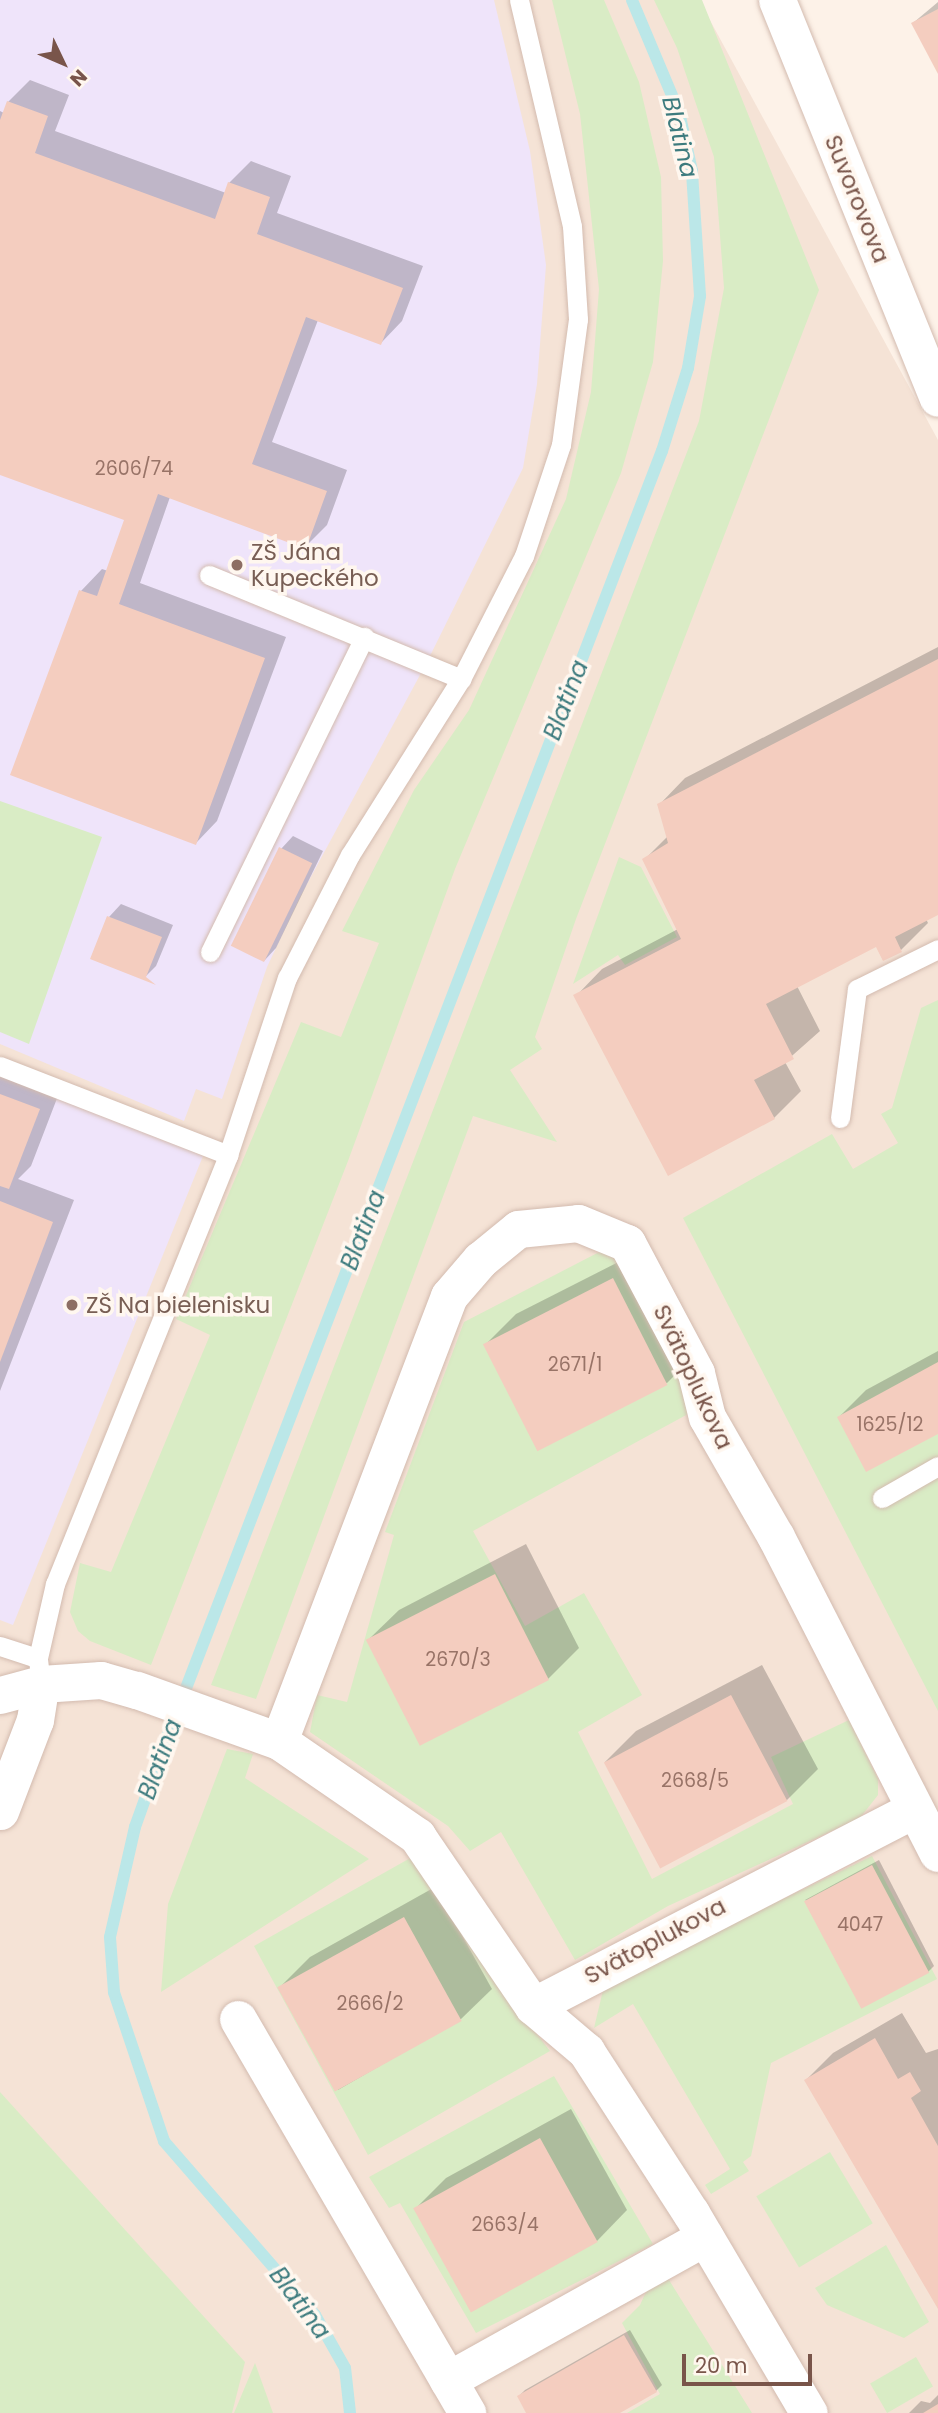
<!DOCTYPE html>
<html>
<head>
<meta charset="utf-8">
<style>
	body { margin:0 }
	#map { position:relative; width:938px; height:2413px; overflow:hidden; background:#fdf2e8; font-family:Poppins,sans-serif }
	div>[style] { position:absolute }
	.residential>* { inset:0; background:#f5e3d6 }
	.education>* { inset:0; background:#efe4fa }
	.green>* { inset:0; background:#d9ecc5; transform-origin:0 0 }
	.shadow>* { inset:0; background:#0003 }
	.stream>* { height:12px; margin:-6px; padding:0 6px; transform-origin:6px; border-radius:6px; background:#bbe7e8 }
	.building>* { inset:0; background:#f4cdbf; transform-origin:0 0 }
	.roads { filter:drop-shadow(0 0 2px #d3bbaf) drop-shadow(0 0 2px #d3bbaf) }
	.service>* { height:19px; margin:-9.5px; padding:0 9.5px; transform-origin:9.5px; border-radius:9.5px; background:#fff }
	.minor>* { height:37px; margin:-18.5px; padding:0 18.5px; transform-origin:18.5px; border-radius:18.5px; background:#fff }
	.dots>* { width:19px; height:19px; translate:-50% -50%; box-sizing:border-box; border:4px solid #fff7ef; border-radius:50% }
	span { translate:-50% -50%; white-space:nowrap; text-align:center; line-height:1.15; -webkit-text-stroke:7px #fff7ef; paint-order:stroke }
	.number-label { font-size:19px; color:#987367 }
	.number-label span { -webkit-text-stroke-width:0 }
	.street-label { font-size:23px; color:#79554a }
	.education-label { font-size:23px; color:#785e54 }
	.left { translate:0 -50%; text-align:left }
	.water-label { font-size:24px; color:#3d7b7e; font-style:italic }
	.north { position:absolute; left:28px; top:28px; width:70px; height:70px; -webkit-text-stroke:5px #fff7ef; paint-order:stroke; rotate:134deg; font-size:19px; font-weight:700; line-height:28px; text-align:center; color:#79554a }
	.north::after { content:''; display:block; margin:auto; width:24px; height:32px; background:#79554a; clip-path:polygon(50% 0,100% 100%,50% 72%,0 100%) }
	.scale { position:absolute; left:682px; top:2354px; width:130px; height:32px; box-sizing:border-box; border:4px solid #79554a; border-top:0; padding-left:9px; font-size:21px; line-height:24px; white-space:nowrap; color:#79554a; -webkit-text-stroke:5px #fff7ef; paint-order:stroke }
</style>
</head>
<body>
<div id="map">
	<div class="residential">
		<i style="clip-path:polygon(0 0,699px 0,938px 440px,938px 2413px,0 2413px)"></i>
	</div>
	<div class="education">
		<i style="clip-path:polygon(0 0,494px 0,530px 151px,546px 265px,537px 384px,523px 468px,427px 662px,300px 897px,267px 967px,222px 1099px,196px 1089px,184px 1121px,0 1044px)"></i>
		<i style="clip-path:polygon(0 1069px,203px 1156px,13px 1625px,0 1620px)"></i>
	</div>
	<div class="green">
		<i style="clip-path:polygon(552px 0,604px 0,639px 82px,661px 177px,663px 261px,653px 362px,621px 473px,455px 869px,348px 1161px,151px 1665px,90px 1641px,78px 1631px,70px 1612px,80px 1563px,111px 1572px,210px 1335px,176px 1319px,301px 1022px,341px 1037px,379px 943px,342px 931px,414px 790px,469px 710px,566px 499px,591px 392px,599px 289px,580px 114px)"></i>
		<i style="clip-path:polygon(654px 0,702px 0,819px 290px,576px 919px,535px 1037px,542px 1049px,510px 1070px,557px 1142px,473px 1116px,256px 1699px,211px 1685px,699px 421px,724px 288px,714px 157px,677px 48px)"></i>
		<i style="clip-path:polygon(0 801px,102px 837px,29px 1044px,0 1032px)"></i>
		<i style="clip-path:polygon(619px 857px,641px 867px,677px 937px,625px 965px,618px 955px,573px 984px)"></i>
		<i style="clip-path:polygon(938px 1000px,938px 1711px,683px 1218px,832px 1134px,853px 1169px,898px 1143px,881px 1114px,892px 1108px,921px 1008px)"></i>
		<i style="clip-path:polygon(605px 1249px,620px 1250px,691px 1377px,688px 1414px,473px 1531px,525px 1626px,584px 1593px,642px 1695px,578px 1732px,652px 1879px,793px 1804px,771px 1757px,849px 1720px,878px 1779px,878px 1795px,860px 1818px,668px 1906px,575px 1960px,501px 1832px,470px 1851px,448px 1826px,310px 1732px,317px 1695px,347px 1702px,394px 1535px,385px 1532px,464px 1322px)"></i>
		<i style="clip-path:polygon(227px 1749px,253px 1754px,245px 1778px,369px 1859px,161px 1992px,168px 1904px)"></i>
		<i style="clip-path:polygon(421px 1852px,500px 1987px,550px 2051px,368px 2155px,254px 1946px)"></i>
		<i style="clip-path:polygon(872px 1856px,937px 1979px,771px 2063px,751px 2156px,743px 2162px,749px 2171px,711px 2194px,705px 2185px,730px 2169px,633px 2004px,594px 2028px,604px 1986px)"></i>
		<i style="clip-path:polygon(554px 2076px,653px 2244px,476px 2333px,400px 2203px,389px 2208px,369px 2177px)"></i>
		<i style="clip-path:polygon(0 2092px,245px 2362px,232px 2413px,0 2413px)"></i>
		<i style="left:830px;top:2152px;width:83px;height:86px;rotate:59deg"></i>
		<i style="clip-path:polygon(886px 2245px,929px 2322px,904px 2338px,827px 2305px,815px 2288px)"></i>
		<i style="clip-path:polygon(664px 2272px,752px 2413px,627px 2413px,660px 2394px,622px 2323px,640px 2305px,652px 2279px)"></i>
		<i style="left:916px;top:2357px;width:34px;height:53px;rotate:60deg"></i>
		<i style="clip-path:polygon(255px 2363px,273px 2413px,234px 2413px)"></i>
	</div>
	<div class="shadow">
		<i style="clip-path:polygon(938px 2px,938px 70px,913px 23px)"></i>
		<i style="clip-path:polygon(30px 80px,69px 95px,55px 131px,226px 193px,229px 183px,251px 161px,291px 176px,277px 213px,423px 266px,402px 321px,381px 343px,318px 320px,272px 442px,347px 470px,327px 525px,305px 547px,170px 497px,140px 583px,286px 637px,217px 821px,196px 843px,81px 591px,102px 569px,108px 571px,126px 519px,0 473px,0 111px,4px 113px,8px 102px)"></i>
		<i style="clip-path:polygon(938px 647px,938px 913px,926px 919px,928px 923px,901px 950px,876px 944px,797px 986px,820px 1031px,785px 1062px,801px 1091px,774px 1118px,576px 996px,602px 969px,678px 929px,644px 860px,668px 836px,659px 805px,685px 778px)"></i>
		<i style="clip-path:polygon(293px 836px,323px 851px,276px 948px,264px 961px,281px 849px)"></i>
		<i style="clip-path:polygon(121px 904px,173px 925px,156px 966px,144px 978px,109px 917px)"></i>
		<i style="clip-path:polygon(0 1064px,61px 1088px,31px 1166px,18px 1179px,74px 1200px,0 1391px)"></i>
		<i style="clip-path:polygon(644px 1249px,697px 1353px,667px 1383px,485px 1345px,516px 1314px)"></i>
		<i style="clip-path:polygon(938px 1351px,938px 1432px,839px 1417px,866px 1390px)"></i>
		<i style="clip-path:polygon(526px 1544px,579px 1648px,548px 1679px,368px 1640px,399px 1610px)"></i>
		<i style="clip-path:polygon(762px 1665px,818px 1769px,787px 1800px,605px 1762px,636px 1731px)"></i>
		<i style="clip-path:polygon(879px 1860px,934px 1966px,928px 1972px,805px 1900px)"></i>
		<i style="clip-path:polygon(435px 1887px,492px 1989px,461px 2019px,338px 2090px,279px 1988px,310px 1957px)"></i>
		<i style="clip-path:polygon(902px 2013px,926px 2053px,938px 2049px,938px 2306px,806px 2080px,833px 2053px)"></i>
		<i style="clip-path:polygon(571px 2109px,627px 2210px,597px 2241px,415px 2209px,446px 2178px)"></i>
		<i style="clip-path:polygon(630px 2330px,662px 2385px,656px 2391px,616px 2413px,528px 2413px,519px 2396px,525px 2390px)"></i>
		<i style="clip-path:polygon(938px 2395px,938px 2413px,909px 2413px,921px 2401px,930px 2403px)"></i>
	</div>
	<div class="stream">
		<i style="left:350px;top:2413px;width:45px;rotate:-96.3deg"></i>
		<i style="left:345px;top:2368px;width:61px;rotate:-119.5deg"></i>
		<i style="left:315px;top:2315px;width:230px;rotate:-131deg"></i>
		<i style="left:164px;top:2141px;width:157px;rotate:-108.6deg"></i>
		<i style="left:114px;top:1992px;width:55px;rotate:-94.2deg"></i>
		<i style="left:110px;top:1937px;width:113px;rotate:-77.2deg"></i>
		<i style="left:135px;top:1827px;width:98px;rotate:-70.3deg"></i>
		<i style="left:168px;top:1735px;width:1376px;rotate:-68.96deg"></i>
		<i style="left:662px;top:451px;width:87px;rotate:-72.6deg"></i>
		<i style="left:688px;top:368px;width:73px;rotate:-80.5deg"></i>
		<i style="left:700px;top:296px;width:125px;rotate:-93.7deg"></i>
		<i style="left:692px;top:171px;width:60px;rotate:-102.4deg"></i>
		<i style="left:679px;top:112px;width:121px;rotate:-112.8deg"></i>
	</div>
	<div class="building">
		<i style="clip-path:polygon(938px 9px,938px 74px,911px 23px)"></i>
		<i style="clip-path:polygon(7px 101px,48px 116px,35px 153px,215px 219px,228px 182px,270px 197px,257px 234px,403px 288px,381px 345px,306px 317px,252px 464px,327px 491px,306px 549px,158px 494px,119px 604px,265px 658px,196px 845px,10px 775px,79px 590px,97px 596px,124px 520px,0 475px,0 120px)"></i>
		<i style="clip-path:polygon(938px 659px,938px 915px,895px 937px,902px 952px,883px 961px,876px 947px,766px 1004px,794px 1059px,754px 1080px,775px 1119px,668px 1176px,573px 995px,681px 939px,642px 859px,668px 843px,657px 804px)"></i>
		<i style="left:279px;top:847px;width:37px;height:110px;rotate:26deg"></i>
		<i style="clip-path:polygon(107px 916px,162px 937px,146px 977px,156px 985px,90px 959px)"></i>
		<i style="clip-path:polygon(0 1094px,40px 1109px,9px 1189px,0 1186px)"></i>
		<i style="clip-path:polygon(0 1201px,53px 1222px,0 1362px)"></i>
		<i style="left:613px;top:1278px;width:120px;height:146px;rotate:63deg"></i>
		<i style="clip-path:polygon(938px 1362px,938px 1434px,866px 1472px,837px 1417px)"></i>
		<i style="left:495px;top:1574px;width:119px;height:145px;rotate:63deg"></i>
		<i style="left:731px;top:1695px;width:120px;height:144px;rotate:62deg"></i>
		<i style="left:872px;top:1865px;width:122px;height:77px;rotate:62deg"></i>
		<i style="left:404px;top:1917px;width:119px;height:145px;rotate:61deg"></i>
		<i style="clip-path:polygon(875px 2038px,898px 2079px,910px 2072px,921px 2091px,911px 2098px,938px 2146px,938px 2309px,804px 2080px)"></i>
		<i style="left:540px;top:2138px;width:119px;height:145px;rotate:61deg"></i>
		<i style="clip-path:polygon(624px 2335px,657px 2392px,620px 2413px,526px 2413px,517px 2396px)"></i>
		<i style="clip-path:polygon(938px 2404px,938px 2413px,923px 2413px)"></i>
	</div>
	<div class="roads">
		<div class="service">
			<i style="left:209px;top:575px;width:273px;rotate:22.4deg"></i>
			<i style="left:210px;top:952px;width:351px;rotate:-63.9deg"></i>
			<i style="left:0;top:1066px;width:245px;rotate:21.3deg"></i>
			<i style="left:840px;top:1118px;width:130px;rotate:-82.5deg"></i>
			<i style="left:857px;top:989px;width:90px;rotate:-26.3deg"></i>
			<i style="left:882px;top:1498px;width:64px;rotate:-29.7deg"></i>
			<i style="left:0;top:1646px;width:40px;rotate:18deg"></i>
			<i style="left:41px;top:1684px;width:26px;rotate:-97deg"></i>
			<i style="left:38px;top:1658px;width:76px;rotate:-77.1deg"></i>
			<i style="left:55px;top:1584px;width:463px;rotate:-68deg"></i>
			<i style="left:228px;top:1155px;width:187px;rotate:-71.6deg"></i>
			<i style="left:287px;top:978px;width:138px;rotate:-62.9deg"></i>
			<i style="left:350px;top:855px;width:208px;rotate:-57.8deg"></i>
			<i style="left:461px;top:679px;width:138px;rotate:-62.9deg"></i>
			<i style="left:524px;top:556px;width:117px;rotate:-71.6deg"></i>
			<i style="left:561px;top:445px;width:127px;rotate:-82.3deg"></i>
			<i style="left:578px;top:319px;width:93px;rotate:-93.7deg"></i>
			<i style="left:572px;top:226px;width:232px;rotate:-103.2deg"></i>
		</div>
		<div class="minor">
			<i style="left:777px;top:0;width:429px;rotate:68deg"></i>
			<i style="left:0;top:1695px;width:42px;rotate:-15deg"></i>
			<i style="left:41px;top:1684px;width:60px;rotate:-3.8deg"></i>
			<i style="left:101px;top:1680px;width:37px;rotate:16deg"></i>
			<i style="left:137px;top:1690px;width:151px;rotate:19.8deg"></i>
			<i style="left:279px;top:1741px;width:168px;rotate:34.5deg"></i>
			<i style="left:417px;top:1836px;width:206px;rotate:55.7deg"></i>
			<i style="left:533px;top:2006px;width:70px;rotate:40.3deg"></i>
			<i style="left:586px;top:2051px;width:193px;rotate:57.1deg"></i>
			<i style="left:691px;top:2213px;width:232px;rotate:59.5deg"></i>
			<i style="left:279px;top:1741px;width:476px;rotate:-69.1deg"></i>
			<i style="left:449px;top:1296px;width:48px;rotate:-49.3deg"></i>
			<i style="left:480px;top:1260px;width:49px;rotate:-39.2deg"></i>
			<i style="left:518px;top:1229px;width:60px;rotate:-5.7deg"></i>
			<i style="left:578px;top:1223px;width:53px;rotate:22.2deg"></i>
			<i style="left:627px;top:1243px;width:147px;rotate:62deg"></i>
			<i style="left:696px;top:1373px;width:45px;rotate:76deg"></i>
			<i style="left:707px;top:1417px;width:138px;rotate:60.1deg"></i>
			<i style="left:776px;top:1537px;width:355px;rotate:62.9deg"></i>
			<i style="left:0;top:1811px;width:97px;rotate:-69deg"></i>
			<i style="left:35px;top:1720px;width:36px;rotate:-81deg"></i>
			<i style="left:533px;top:2006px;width:429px;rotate:-27.3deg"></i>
			<i style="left:238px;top:2019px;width:456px;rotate:59.8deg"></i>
			<i style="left:448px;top:2380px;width:294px;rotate:-29.1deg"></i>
		</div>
	</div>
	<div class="dots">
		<i style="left:237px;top:565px;background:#8d6e63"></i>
		<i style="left:72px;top:1305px;background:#8d6e63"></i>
	</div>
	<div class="number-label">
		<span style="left:134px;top:469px">2606/74</span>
		<span style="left:575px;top:1365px">2671/1</span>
		<span style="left:890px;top:1425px">1625/12</span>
		<span style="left:458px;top:1660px">2670/3</span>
		<span style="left:695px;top:1781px">2668/5</span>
		<span style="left:860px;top:1925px">4047</span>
		<span style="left:370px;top:2004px">2666/2</span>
		<span style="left:505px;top:2225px">2663/4</span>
	</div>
	<div class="street-label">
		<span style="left:857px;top:199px;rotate:68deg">Suvorovova</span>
		<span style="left:693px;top:1377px;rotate:65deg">Svätoplukova</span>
		<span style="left:655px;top:1941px;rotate:-28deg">Svätoplukova</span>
	</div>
	<div class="education-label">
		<span class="left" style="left:251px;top:565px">ZŠ Jána<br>Kupeckého</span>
		<span class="left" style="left:86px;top:1305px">ZŠ Na bielenisku</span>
	</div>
	<div class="water-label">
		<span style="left:680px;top:137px;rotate:76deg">Blatina</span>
		<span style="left:566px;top:700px;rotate:-69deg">Blatina</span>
		<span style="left:363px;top:1230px;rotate:-69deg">Blatina</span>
		<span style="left:160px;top:1759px;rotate:-70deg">Blatina</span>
		<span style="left:300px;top:2303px;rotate:53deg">Blatina</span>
	</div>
	<div class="north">N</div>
	<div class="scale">20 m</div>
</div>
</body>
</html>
